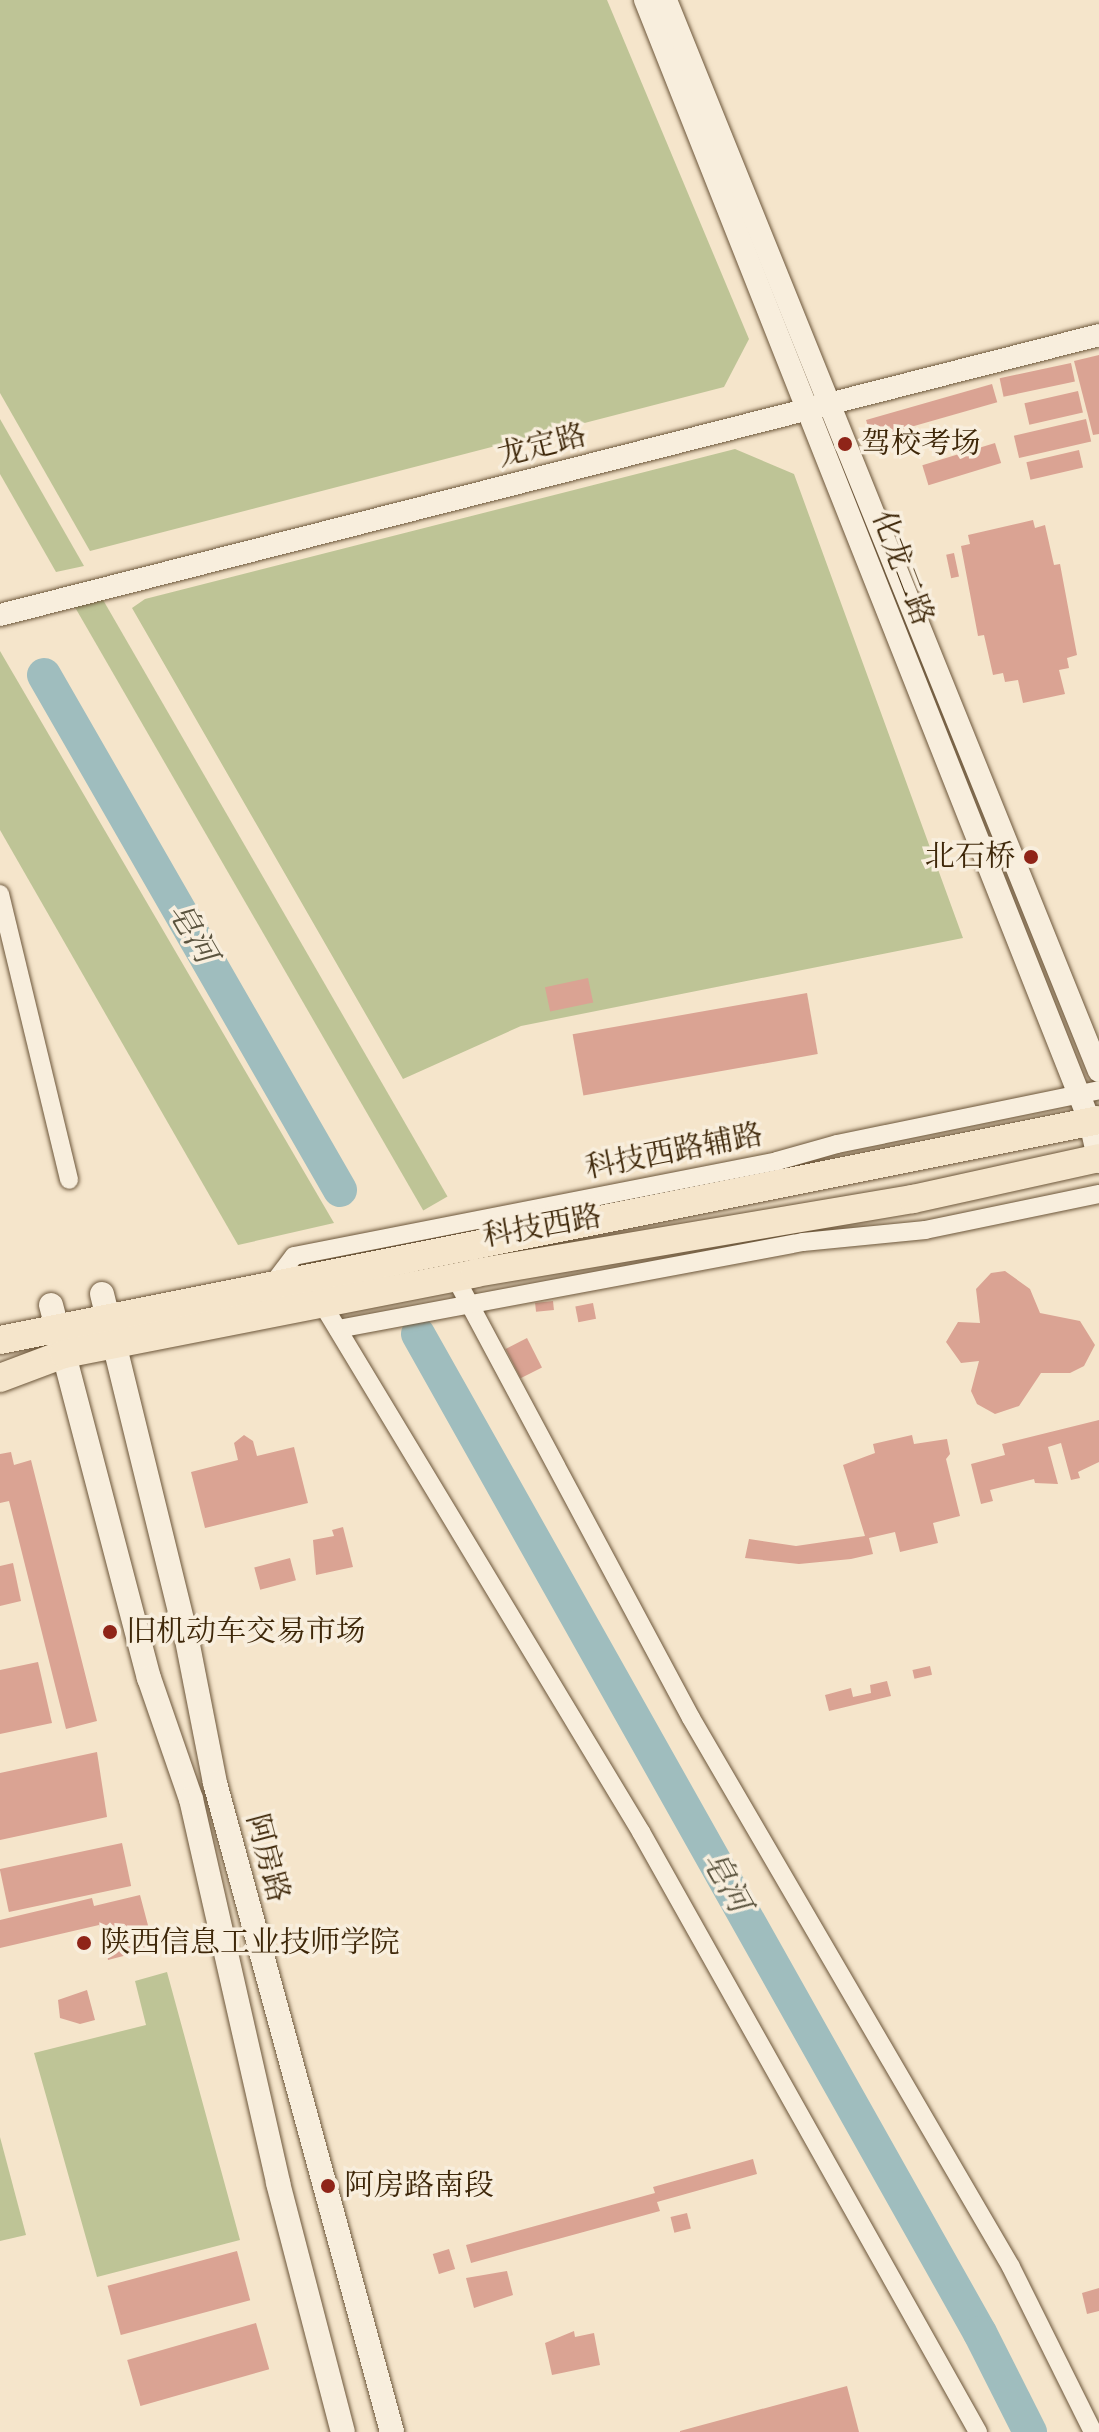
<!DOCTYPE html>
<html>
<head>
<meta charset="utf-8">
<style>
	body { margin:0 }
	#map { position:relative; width:1099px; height:2432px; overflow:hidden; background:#f5e5cb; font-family:Cardo,"Noto Serif SC",serif }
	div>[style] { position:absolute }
	.green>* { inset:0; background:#bec496; transform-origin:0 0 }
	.river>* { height:34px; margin:-17px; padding:0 17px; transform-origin:17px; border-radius:17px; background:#9fbdbe }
	.building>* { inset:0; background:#daa393; transform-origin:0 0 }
	.roads { filter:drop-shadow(0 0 2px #6c563a) drop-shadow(0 0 2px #6c563a) }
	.minor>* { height:18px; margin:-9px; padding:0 9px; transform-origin:9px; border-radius:9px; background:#f8eedd }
	.tertiary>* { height:22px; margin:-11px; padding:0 11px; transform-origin:11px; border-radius:11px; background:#f8eedd }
	.secondary>* { height:24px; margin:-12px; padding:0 12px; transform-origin:12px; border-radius:12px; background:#f8eedd }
	.primary>* { height:28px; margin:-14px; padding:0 14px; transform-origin:14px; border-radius:14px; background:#f5e5cb }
	.dots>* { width:22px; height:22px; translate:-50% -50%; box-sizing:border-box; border:4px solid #f8eedd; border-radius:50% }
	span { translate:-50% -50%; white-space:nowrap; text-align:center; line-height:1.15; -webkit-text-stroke:7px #f8eedd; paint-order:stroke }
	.poi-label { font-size:30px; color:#3e2709 }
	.left { translate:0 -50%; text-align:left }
	.right { translate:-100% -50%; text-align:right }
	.street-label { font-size:30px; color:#3e2709 }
	.water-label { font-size:32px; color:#5b543f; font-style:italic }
</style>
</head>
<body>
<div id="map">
	<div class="green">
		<i style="clip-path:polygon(0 0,607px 0,749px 339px,724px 387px,90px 551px,0 393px)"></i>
		<i style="clip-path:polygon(0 419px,84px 566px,56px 572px,0 474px)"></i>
		<i style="clip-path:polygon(735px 449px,794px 474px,963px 938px,521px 1026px,403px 1079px,132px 608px,145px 599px)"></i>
		<i style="left:91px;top:579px;width:713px;height:28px;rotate:60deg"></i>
		<i style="clip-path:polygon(0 651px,334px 1223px,238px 1245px,0 830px)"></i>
		<i style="clip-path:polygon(167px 1972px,240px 2240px,97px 2277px,34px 2053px,146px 2025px,135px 1981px)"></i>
		<i style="clip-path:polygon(0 2137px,26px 2235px,0 2241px)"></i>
	</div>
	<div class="river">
		<i style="left:44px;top:675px;width:594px;rotate:60.11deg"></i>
		<i style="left:418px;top:1334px;width:1146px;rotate:60.64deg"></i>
		<i style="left:980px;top:2333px;width:111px;rotate:63.2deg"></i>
	</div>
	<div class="building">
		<i style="clip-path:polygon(1099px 355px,1099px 434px,1093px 435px,1074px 361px)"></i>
		<i style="left:1071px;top:363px;width:19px;height:73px;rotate:78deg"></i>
		<i style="left:992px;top:384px;width:19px;height:131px;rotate:74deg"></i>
		<i style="left:1078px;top:391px;width:22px;height:55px;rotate:77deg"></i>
		<i style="left:1086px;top:419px;width:23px;height:74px;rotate:77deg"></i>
		<i style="left:995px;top:443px;width:21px;height:76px;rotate:73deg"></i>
		<i style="left:1079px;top:450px;width:18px;height:54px;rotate:77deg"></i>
		<i style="clip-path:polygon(1033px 520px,1035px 528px,1045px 525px,1054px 565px,1060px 564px,1077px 655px,1067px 658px,1069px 668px,1059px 670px,1065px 694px,1023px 703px,1018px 680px,1005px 682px,1003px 673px,993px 675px,984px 635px,978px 636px,961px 546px,970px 544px,968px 535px)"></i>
		<i style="left:954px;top:553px;width:24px;height:8px;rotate:78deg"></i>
		<i style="left:588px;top:978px;width:25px;height:44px;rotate:78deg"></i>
		<i style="left:807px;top:993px;width:62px;height:238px;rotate:80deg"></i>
		<i style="clip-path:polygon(1005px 1271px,1030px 1289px,1040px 1313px,1080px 1321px,1095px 1345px,1084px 1366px,1070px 1373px,1041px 1373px,1019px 1406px,995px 1414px,977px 1404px,971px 1391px,979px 1361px,961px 1363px,946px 1342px,958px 1322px,980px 1323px,976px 1289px,991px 1273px)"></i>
		<i style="left:553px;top:1301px;width:9px;height:18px;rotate:84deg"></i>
		<i style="left:593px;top:1303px;width:16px;height:18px;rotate:79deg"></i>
		<i style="left:527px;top:1338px;width:33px;height:24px;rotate:63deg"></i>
		<i style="clip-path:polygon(1099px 1420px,1099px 1462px,1078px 1472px,1080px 1478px,1071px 1480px,1061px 1443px,1048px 1447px,1058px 1484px,1035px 1483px,1034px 1479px,990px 1490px,993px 1501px,981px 1504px,971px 1464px,1005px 1455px,1002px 1444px)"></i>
		<i style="clip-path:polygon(244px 1435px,253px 1441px,257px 1456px,294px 1447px,308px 1503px,205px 1528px,191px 1472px,238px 1460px,234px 1443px)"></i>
		<i style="clip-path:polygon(912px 1435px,914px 1444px,947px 1439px,950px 1454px,946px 1459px,960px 1516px,933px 1523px,938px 1543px,900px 1552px,895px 1532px,869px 1538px,873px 1554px,851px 1559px,799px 1564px,745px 1558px,749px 1539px,796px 1546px,865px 1536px,843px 1465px,875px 1453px,873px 1444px)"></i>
		<i style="clip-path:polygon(11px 1452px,14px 1465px,31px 1460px,97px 1721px,66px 1729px,9px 1501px,0 1503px,0 1454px)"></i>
		<i style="clip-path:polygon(343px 1527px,353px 1567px,316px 1575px,313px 1540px,334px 1536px,332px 1530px)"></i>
		<i style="left:290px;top:1558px;width:23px;height:37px;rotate:75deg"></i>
		<i style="clip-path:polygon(13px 1563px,21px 1601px,0 1606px,0 1566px)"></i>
		<i style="clip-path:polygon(38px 1662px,52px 1723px,0 1734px,0 1670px)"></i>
		<i style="left:930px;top:1666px;width:9px;height:18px;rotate:77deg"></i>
		<i style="clip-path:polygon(887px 1681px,891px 1696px,829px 1711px,825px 1695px,851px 1688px,853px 1697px,871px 1693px,870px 1685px)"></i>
		<i style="clip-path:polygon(97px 1752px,107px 1817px,0 1840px,0 1773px)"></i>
		<i style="left:122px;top:1843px;width:44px;height:125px;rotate:78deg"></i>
		<i style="clip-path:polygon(140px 1895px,154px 1948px,108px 1960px,99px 1925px,0 1948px,0 1920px,92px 1898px,94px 1906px)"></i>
		<i style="clip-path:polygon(87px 1990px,95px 2020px,80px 2024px,60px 2018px,58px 2000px)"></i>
		<i style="clip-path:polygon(753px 2159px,757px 2174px,657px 2202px,660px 2211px,471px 2263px,466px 2245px,655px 2193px,653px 2187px)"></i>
		<i style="left:687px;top:2213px;width:16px;height:17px;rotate:76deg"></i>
		<i style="left:449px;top:2249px;width:21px;height:17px;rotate:73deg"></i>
		<i style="left:237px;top:2251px;width:51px;height:134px;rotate:75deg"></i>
		<i style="clip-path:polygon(507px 2271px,513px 2295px,474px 2308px,466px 2278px)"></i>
		<i style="clip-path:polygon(1099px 2288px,1099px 2311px,1087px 2314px,1082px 2293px)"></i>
		<i style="left:256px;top:2323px;width:48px;height:134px;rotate:74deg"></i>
		<i style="clip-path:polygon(574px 2331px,575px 2337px,594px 2333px,600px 2365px,552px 2375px,545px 2343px)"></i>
		<i style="clip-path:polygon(847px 2386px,859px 2432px,680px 2432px,680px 2431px)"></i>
	</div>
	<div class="roads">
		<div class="minor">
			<i style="left:0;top:894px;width:294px;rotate:76.4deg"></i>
			<i style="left:455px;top:1277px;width:500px;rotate:61.85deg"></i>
			<i style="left:691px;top:1718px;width:635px;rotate:59.76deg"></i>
			<i style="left:1011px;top:2267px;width:184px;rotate:63.6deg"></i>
			<i style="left:272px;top:1285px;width:36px;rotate:-53deg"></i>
			<i style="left:294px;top:1256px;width:492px;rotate:-11.1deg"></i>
			<i style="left:777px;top:1161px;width:62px;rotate:-15.8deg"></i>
			<i style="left:837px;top:1144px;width:268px;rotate:-11.6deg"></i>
			<i style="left:323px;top:1305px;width:616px;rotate:58.89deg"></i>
			<i style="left:641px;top:1832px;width:688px;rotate:60.68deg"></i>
			<i style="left:338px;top:1329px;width:473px;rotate:-10.6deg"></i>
			<i style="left:803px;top:1242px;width:123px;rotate:-5.6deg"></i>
			<i style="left:925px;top:1230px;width:178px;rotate:-11.7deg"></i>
		</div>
		<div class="tertiary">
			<i style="left:645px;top:0;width:1207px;rotate:68.37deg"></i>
			<i style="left:1090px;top:1122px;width:41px;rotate:77.3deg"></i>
			<i style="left:666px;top:0;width:1155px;rotate:67.99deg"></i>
			<i style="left:0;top:615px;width:1134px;rotate:-14.29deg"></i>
		</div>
		<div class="secondary">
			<i style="left:102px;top:1294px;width:351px;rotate:76.2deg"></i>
			<i style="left:186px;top:1635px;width:151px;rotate:78.9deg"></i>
			<i style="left:215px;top:1783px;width:673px;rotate:74.74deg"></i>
			<i style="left:51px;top:1305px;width:386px;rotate:75.3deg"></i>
			<i style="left:149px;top:1678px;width:128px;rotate:70.9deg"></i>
			<i style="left:191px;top:1799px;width:394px;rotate:77.2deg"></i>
			<i style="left:278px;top:2183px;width:257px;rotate:75.4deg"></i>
		</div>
		<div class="primary">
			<i style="left:0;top:1340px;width:1121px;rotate:-11.32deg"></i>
			<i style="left:0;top:1378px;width:68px;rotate:-20.6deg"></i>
			<i style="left:64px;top:1354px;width:419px;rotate:-11.1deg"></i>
			<i style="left:475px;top:1273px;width:444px;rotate:-9.6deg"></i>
			<i style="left:913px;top:1199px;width:190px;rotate:-12.4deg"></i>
		</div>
	</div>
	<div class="dots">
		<i style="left:845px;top:444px;background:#8f2418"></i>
		<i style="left:1031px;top:857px;background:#8f2418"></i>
		<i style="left:110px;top:1632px;background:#8f2418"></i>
		<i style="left:84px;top:1943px;background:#8f2418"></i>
		<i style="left:328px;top:2186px;background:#8f2418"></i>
	</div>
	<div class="poi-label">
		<span class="left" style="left:861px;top:444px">驾校考场</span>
		<span class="right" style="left:1015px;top:857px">北石桥</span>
		<span class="left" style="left:126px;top:1632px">旧机动车交易市场</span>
		<span class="left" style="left:100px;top:1943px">陕西信息工业技师学院</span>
		<span class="left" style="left:344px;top:2186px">阿房路南段</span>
	</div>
	<div class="street-label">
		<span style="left:542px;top:446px;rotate:-14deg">龙定路</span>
		<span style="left:902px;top:568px;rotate:69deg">化龙二路</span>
		<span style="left:674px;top:1152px;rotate:-11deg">科技西路辅路</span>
		<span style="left:542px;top:1227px;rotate:-10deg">科技西路</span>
		<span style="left:267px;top:1858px;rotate:75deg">阿房路</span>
	</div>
	<div class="water-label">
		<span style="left:192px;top:933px;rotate:60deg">皂河</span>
		<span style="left:726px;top:1882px;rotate:61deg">皂河</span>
	</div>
</div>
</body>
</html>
